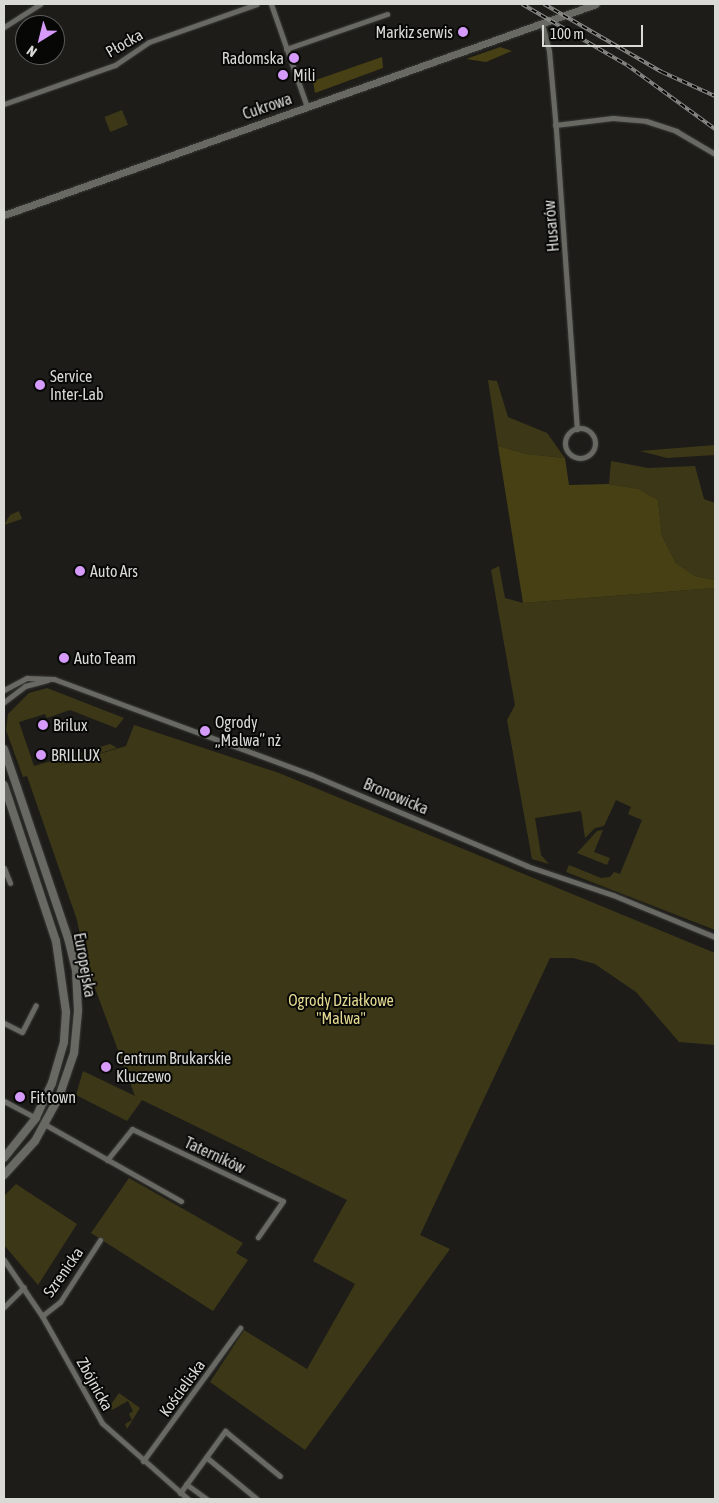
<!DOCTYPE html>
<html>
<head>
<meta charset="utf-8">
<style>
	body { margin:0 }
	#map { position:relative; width:719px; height:1503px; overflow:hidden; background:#1d1c19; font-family:"Asap Condensed",sans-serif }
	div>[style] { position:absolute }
	.green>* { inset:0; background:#3c3817; transform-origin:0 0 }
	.forest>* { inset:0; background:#464014 }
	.roads { filter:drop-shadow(0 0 1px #393937) drop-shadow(0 0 1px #393937) }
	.minor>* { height:5px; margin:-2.5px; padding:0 2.5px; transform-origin:2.5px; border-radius:2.5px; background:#696964 }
	.minor>.ring { margin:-2.5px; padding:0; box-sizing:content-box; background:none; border:5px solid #696964; border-radius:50% }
	.tertiary>* { height:7px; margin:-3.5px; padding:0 3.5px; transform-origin:3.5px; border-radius:3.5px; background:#696964 }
	.secondary>* { height:8px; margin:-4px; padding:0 4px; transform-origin:4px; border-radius:4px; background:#696964 }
	.rail>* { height:4px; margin-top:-2px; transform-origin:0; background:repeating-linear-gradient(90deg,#070706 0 5.5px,#8a8a87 0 11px); box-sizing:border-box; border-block:1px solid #8a8a87 }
	.dots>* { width:14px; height:14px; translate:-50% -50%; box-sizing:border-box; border:2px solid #070706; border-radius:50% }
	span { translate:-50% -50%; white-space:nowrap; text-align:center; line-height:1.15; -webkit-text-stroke:4px #070706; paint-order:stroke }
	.poi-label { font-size:16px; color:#d9d9d6 }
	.right { translate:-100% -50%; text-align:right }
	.left { translate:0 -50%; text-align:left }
	.street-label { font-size:16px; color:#d9d9d6 }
	.park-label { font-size:16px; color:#e3d991 }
	.frame { position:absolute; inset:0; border:5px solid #d9d9d6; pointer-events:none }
	.north { position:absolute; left:15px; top:15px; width:50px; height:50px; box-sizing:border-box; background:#070706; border:1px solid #5b5b59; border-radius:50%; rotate:216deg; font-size:14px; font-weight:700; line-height:20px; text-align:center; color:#d9d9d6 }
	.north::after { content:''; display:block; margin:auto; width:18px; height:22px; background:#d69bfa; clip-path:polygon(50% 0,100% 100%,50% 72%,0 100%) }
	.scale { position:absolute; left:542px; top:25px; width:101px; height:22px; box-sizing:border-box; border:2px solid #d9d9d6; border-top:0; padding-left:6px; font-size:15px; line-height:18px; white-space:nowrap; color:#d9d9d6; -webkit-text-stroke:4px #070706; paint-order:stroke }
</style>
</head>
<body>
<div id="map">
	<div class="green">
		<i style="left:122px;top:110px;width:16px;height:19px;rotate:68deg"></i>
		<i style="clip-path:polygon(488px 380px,497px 381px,508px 417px,547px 433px,565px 458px,527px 454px,498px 446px)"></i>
		<i style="clip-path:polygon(715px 445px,715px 455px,667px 458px,640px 451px)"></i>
		<i style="clip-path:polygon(611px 461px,648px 468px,695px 466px,704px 499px,715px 503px,715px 580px,695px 576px,676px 563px,662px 536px,658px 500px,639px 489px,609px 484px)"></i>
		<i style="clip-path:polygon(19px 511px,22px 519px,4px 525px,10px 515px)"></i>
		<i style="clip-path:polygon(499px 566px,505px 598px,523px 603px,715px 588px,715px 930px,566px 872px,569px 865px,601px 878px,610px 877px,614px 872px,620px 874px,642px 820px,628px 814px,631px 807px,616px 800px,604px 826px,595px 828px,581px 842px,585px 838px,581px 811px,535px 818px,541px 855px,549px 864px,532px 859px,507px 720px,515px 705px,491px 570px)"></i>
		<i style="clip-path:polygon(47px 688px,124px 718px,116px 728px,70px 710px,47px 718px,45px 714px,19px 722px,34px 766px,110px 744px,117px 748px,42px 771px,126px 746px,134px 725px,279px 773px,715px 953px,715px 1045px,679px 1042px,636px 992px,595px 964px,573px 958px,550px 958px,420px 1235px,450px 1249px,305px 1450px,210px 1382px,244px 1330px,307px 1369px,355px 1284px,313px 1261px,347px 1200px,142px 1100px,127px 1121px,76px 1095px,83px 1071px,135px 1096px,86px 964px,77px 920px,27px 776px,23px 777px,6px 730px,8px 714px,29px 693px)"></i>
		<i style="clip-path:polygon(603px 830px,594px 852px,610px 858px,607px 865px,577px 853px,597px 831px)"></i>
		<i style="clip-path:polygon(129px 1178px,243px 1243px,236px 1253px,248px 1260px,213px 1311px,91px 1233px)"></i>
		<i style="clip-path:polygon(16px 1184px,77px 1224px,38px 1285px,4px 1245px,4px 1196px)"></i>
		<i style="clip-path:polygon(119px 1393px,140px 1408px,127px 1429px,125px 1424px,132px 1420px,129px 1414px,133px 1411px,128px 1401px,112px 1410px,110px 1406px)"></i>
	</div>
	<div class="forest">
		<i style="clip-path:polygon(500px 47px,512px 51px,486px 62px,466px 59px)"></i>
		<i style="clip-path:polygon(382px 57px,383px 68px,315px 93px,313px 81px)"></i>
		<i style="clip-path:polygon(498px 446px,527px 454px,565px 458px,569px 485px,609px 484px,639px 489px,658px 500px,662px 536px,676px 563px,695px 576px,715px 580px,715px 588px,523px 603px)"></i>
	</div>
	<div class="roads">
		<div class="minor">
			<i style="left:271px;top:4px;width:109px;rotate:70.7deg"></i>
			<i style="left:542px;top:23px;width:29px;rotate:76deg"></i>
			<i style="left:549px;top:51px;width:79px;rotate:84.9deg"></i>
			<i style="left:556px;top:130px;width:300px;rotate:86deg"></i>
			<i style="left:4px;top:27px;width:43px;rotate:-32.6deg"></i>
			<i style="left:286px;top:49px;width:107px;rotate:-19.1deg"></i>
			<i style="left:4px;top:104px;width:118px;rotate:-19.4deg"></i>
			<i style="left:115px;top:65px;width:41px;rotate:-34.1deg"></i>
			<i style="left:149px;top:42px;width:114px;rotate:-19.4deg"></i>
			<i style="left:555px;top:125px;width:58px;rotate:-6.9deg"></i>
			<i style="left:613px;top:118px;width:33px;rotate:5deg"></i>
			<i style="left:646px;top:121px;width:32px;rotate:18deg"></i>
			<i style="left:676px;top:131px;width:45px;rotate:30.5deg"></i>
			<i class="ring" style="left:565px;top:428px;width:25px;height:25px"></i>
			<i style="left:4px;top:690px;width:26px;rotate:-28deg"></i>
			<i style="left:27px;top:678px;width:27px;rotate:2deg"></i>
			<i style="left:54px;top:679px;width:275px;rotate:20.4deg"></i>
			<i style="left:312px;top:775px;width:233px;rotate:22.9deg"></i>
			<i style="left:527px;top:866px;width:91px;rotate:18.6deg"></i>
			<i style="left:613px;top:895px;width:110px;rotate:22.4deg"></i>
			<i style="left:4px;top:702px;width:26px;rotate:-37deg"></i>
			<i style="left:25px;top:686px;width:23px;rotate:-15deg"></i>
			<i style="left:4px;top:868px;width:16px;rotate:68deg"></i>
			<i style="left:4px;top:1023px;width:20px;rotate:27deg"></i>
			<i style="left:22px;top:1032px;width:30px;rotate:-63deg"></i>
			<i style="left:4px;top:1101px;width:36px;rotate:28deg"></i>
			<i style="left:46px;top:1125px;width:155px;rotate:29.4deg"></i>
			<i style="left:107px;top:1160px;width:40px;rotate:-51deg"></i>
			<i style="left:132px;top:1129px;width:167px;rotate:25.5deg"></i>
			<i style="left:283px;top:1201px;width:44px;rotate:124.8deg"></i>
			<i style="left:4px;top:1260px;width:68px;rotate:55.8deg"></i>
			<i style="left:42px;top:1316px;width:123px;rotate:60.7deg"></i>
			<i style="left:102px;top:1423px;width:115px;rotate:41.5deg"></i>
			<i style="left:4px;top:1307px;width:28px;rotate:-45deg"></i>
			<i style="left:42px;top:1316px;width:23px;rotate:-38deg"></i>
			<i style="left:60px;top:1302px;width:74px;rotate:-57.2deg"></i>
			<i style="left:206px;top:1457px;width:66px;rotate:39.5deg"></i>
			<i style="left:143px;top:1461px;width:165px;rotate:-53.9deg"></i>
			<i style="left:186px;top:1484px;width:26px;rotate:36deg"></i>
			<i style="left:180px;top:1493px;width:77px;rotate:-54deg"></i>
			<i style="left:225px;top:1431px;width:71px;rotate:39.3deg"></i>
		</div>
		<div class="tertiary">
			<i style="left:4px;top:215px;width:628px;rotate:-19.62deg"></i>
		</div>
		<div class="secondary">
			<i style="left:4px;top:749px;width:200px;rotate:71.3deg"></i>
			<i style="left:68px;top:938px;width:34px;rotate:76deg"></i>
			<i style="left:76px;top:971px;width:40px;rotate:87.1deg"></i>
			<i style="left:78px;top:1011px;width:42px;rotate:95.4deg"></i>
			<i style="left:74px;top:1053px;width:46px;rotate:108.8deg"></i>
			<i style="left:59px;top:1097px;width:50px;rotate:118.6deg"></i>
			<i style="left:35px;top:1141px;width:46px;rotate:132.4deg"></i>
			<i style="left:4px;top:785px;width:164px;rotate:71.6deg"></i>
			<i style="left:56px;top:941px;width:72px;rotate:82deg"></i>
			<i style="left:66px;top:1012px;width:30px;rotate:94deg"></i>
			<i style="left:64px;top:1042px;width:43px;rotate:106.3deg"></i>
			<i style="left:52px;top:1083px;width:38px;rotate:115deg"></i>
			<i style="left:36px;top:1118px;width:51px;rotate:128.7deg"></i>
		</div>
	</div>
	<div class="rail">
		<i style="left:522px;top:4px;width:121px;rotate:30.2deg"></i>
		<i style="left:627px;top:65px;width:109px;rotate:36deg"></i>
		<i style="left:544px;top:4px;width:136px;rotate:30deg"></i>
		<i style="left:662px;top:72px;width:58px;rotate:24.4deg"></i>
	</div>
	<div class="dots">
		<i style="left:463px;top:32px;background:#d69bfa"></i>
		<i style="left:294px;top:58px;background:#d69bfa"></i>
		<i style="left:283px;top:75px;background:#d69bfa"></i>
		<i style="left:40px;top:385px;background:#d69bfa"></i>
		<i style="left:80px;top:571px;background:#d69bfa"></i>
		<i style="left:64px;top:658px;background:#d69bfa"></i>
		<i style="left:43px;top:725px;background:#d69bfa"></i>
		<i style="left:205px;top:731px;background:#d69bfa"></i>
		<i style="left:41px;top:755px;background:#d69bfa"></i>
		<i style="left:106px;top:1067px;background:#d69bfa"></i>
		<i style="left:20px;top:1097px;background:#d69bfa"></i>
	</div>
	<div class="poi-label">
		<span class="right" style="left:453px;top:32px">Markiz serwis</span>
		<span class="right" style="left:284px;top:58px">Radomska</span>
		<span class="left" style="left:293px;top:75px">Mili</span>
		<span class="left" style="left:50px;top:385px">Service<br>Inter-Lab</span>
		<span class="left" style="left:90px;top:571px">Auto Ars</span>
		<span class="left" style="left:74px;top:658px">Auto Team</span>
		<span class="left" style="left:215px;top:731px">Ogrody<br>„Malwa” nż</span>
		<span class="left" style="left:53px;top:725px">Brilux</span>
		<span class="left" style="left:51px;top:755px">BRILLUX</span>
		<span class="left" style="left:116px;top:1067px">Centrum Brukarskie<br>Kluczewo</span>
		<span class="left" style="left:30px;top:1097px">Fit town</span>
	</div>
	<div class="street-label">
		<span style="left:124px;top:43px;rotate:-30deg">Płocka</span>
		<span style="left:267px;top:106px;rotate:-19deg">Cukrowa</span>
		<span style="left:551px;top:226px;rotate:-95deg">Husarów</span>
		<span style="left:396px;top:796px;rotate:23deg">Bronowicka</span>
		<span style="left:85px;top:965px;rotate:80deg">Europejska</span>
		<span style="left:215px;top:1155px;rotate:25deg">Taterników</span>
		<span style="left:63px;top:1272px;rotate:-55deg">Szrenicka</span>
		<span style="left:95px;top:1384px;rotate:61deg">Zbójnicka</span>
		<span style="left:182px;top:1388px;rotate:-54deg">Kościeliska</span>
	</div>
	<div class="park-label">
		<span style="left:341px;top:1009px">Ogrody Działkowe<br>"Malwa"</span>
	</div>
	<div class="frame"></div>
	<div class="north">N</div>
	<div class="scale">100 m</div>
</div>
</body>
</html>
